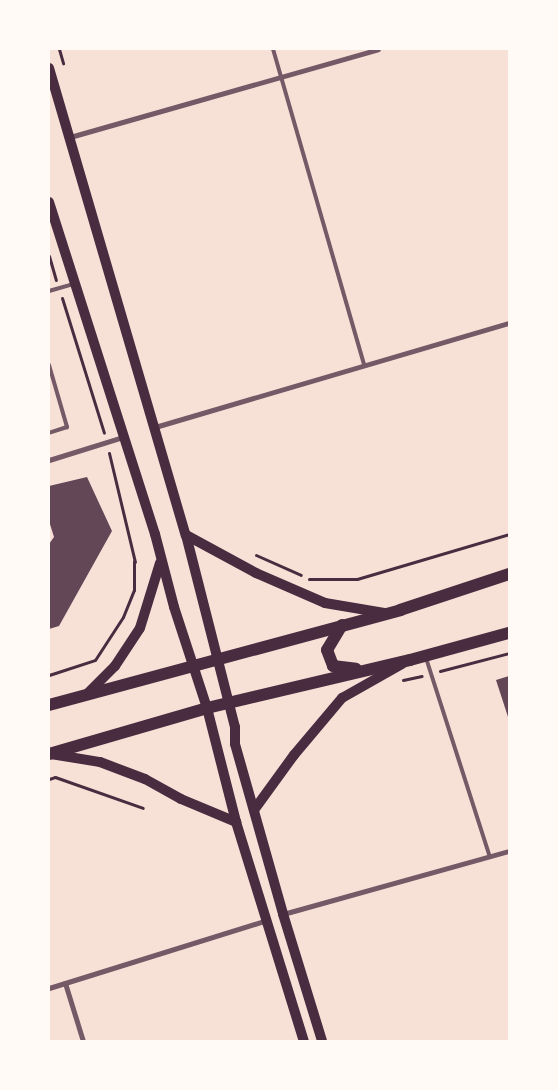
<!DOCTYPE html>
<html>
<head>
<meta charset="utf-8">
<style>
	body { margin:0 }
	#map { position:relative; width:558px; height:1090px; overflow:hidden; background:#f7e1d7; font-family:Signika,sans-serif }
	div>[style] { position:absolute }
	.building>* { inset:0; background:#644757 }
	.path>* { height:3px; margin:-1.5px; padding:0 1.5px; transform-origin:1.5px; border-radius:1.5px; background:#4a2c40 }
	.service>* { height:4px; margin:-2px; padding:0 2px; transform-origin:2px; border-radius:2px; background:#755966 }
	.minor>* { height:5px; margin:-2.5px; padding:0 2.5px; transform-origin:2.5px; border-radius:2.5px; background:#755966 }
	.secondary>* { height:10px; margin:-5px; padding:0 5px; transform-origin:5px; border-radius:5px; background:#4a2c40 }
	.primary>* { height:12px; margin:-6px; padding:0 6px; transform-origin:6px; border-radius:6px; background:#4a2c40 }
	span { translate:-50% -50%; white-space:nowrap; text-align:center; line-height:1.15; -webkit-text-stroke:4px #fffaf5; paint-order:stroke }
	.frame { position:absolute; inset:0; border:50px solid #fffaf5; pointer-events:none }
</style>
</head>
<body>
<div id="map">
	<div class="building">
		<i style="clip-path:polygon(87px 477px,112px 531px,59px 626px,49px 629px,49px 544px,54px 537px,49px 521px,49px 486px)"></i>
		<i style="clip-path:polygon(509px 676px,509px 720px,496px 680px)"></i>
	</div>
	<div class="path">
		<i style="left:59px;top:49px;width:15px;rotate:74deg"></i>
		<i style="left:49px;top:256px;width:25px;rotate:74deg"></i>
		<i style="left:62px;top:298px;width:141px;rotate:72.7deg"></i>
		<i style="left:109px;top:453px;width:112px;rotate:76.6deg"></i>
		<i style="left:256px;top:555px;width:49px;rotate:24deg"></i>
		<i style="left:309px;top:579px;width:48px"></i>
		<i style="left:357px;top:579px;width:159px;rotate:-16.5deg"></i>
		<i style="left:440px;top:671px;width:71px;rotate:-14.6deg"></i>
		<i style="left:49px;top:675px;width:48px;rotate:-18.1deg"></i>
		<i style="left:95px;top:660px;width:51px;rotate:-56.9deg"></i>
		<i style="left:123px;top:617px;width:29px;rotate:-68deg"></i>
		<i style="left:134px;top:590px;width:29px;rotate:-90deg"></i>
		<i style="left:403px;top:680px;width:19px;rotate:-12deg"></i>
		<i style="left:49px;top:779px;width:6px;rotate:-18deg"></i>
		<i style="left:55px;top:777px;width:93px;rotate:19.4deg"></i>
	</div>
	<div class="service">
		<i style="left:273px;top:49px;width:329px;rotate:73.9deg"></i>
		<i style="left:49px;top:291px;width:26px;rotate:-16deg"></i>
		<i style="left:49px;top:365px;width:65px;rotate:73.8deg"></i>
		<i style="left:67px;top:427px;width:19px;rotate:162deg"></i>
		<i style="left:426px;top:658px;width:209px;rotate:72.2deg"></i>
	</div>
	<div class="minor">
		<i style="left:70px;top:137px;width:320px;rotate:-15.9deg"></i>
		<i style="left:155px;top:427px;width:369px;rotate:-16.4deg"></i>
		<i style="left:49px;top:460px;width:77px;rotate:-17.3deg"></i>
		<i style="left:283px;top:914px;width:235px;rotate:-15.6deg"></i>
		<i style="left:65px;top:983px;width:61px;rotate:72.8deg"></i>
		<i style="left:49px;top:988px;width:228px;rotate:-17.3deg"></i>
	</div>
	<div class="secondary">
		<i style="left:49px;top:68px;width:487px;rotate:73.7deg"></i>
		<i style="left:186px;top:535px;width:198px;rotate:75.7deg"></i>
		<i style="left:235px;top:727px;width:17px;rotate:90deg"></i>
		<i style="left:235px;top:744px;width:177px;rotate:74.2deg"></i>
		<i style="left:283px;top:914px;width:133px;rotate:72.9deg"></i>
		<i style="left:49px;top:202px;width:349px;rotate:72.3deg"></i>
		<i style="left:155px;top:534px;width:75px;rotate:75.4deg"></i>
		<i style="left:174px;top:607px;width:106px;rotate:71.9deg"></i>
		<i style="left:207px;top:708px;width:118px;rotate:75.7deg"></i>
		<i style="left:236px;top:822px;width:229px;rotate:72.8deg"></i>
		<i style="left:186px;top:535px;width:80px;rotate:28.5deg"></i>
		<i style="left:256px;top:573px;width:75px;rotate:23.5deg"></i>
		<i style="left:325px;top:603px;width:60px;rotate:9.6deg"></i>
		<i style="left:86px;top:695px;width:41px;rotate:-45deg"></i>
		<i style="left:115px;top:666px;width:45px;rotate:-56.7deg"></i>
		<i style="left:140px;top:628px;width:68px;rotate:-72.9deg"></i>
		<i style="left:51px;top:754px;width:50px;rotate:9.3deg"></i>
		<i style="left:100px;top:762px;width:48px;rotate:20.7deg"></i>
		<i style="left:145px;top:779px;width:41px;rotate:29.1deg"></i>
		<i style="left:181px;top:799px;width:60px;rotate:22.7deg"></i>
		<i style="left:254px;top:810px;width:68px;rotate:-54deg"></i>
		<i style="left:294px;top:755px;width:75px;rotate:-49.9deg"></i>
		<i style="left:342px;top:698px;width:69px;rotate:-29.5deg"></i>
	</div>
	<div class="primary">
		<i style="left:342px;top:625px;width:29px;rotate:121deg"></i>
		<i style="left:327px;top:650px;width:17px;rotate:69deg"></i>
		<i style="left:333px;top:666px;width:23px;rotate:7deg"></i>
		<i style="left:49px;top:705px;width:364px;rotate:-15.1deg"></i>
		<i style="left:400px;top:610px;width:115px;rotate:-18.3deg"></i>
		<i style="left:49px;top:754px;width:165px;rotate:-16.2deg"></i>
		<i style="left:207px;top:708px;width:209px;rotate:-13.3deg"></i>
		<i style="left:410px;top:660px;width:103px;rotate:-15.3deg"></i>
	</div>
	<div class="frame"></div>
</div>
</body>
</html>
